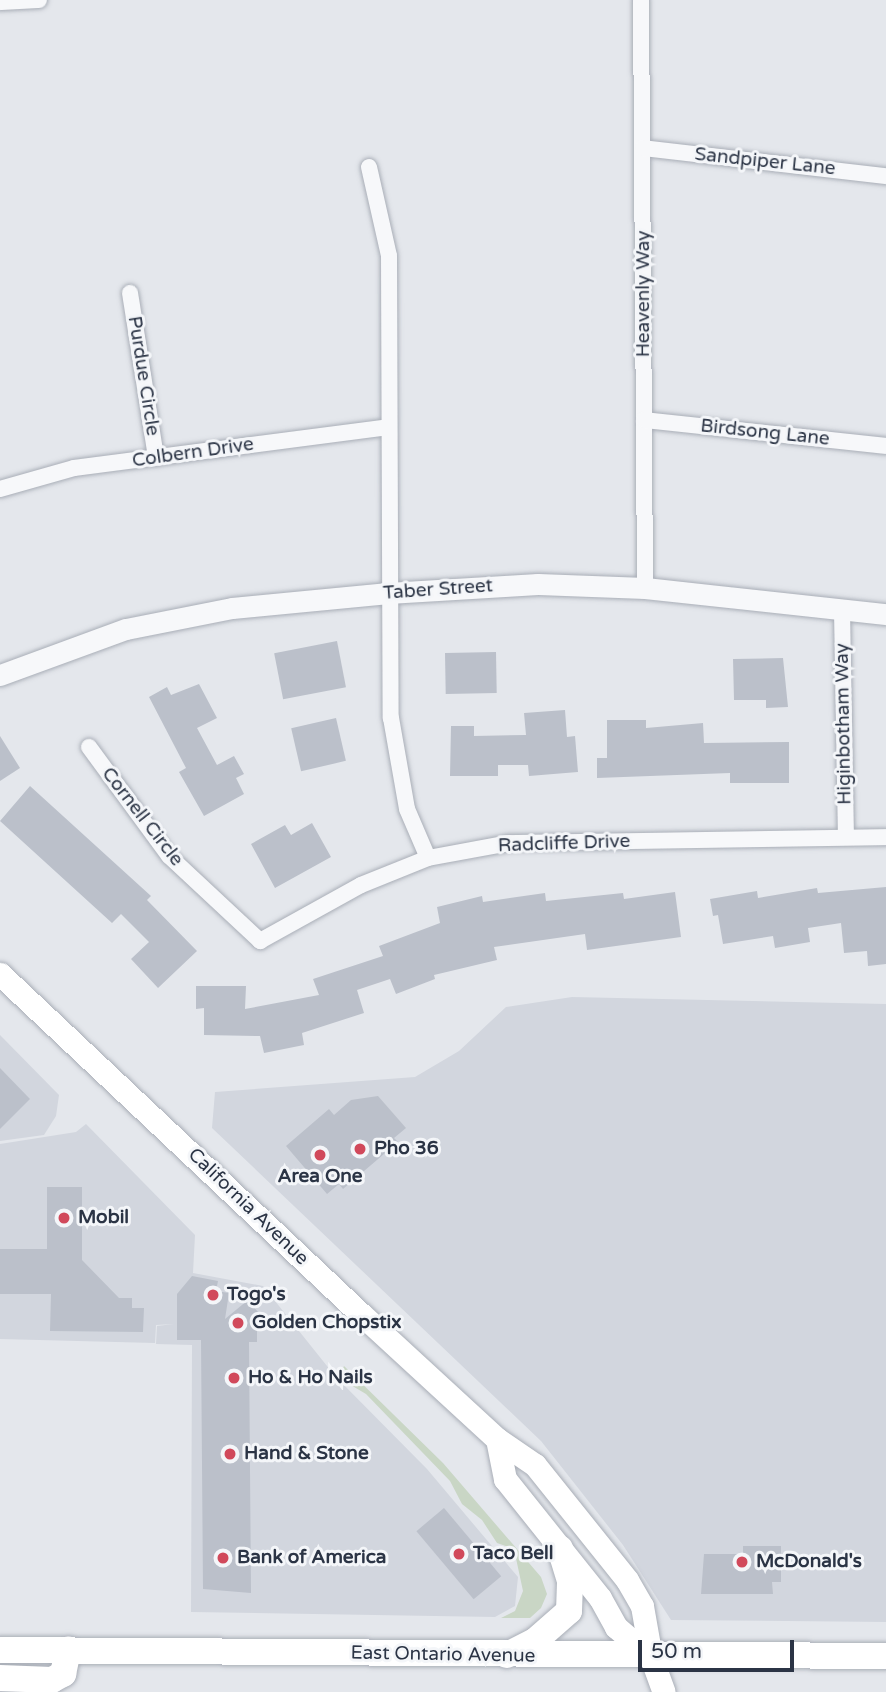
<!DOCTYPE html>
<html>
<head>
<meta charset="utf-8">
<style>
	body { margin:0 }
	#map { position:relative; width:886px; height:1692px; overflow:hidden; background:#e4e7ec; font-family:"Varela Round",sans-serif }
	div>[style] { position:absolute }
	.built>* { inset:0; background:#d2d6de }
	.green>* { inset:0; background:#c9d6c5 }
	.building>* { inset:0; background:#bbc0ca; transform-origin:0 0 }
	.roads { filter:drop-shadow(0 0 2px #a9aeb7) drop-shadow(0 0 2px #a9aeb7) }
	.minor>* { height:16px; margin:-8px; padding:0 8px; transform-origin:8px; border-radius:8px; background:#f7f8fa }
	.tertiary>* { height:21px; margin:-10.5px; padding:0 10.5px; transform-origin:10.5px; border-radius:10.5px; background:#f7f8fa }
	.secondary>* { height:23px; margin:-11.5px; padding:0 11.5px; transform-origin:11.5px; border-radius:11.5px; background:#fff }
	.primary>* { height:26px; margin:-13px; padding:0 13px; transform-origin:13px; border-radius:13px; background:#fff }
	.dots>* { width:19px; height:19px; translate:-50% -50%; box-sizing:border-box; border:4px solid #f4f6f9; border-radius:50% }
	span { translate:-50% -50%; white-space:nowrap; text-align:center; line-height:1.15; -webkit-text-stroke:6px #f4f6f9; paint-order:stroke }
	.street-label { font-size:19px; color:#2b3445 }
	.poi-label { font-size:19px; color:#2b3445; font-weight:700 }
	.left { translate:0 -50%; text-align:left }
	.scale { position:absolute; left:638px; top:1640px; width:156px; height:32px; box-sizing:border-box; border:4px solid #2b3445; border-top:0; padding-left:9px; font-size:21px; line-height:24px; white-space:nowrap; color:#2b3445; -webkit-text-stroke:5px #f4f6f9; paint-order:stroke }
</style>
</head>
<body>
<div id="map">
	<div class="built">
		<i style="clip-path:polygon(572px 997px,886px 1004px,886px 1622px,671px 1620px,623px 1545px,541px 1441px,212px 1128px,215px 1092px,415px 1077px,459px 1051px,506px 1007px)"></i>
		<i style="clip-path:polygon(0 1035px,59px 1095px,56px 1116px,44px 1135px,0 1141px)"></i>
		<i style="clip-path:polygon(86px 1124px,195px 1235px,193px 1273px,263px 1286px,335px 1376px,427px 1469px,518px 1577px,515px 1606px,495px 1617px,191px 1612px,192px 1345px,156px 1344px,157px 1326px,174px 1324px,156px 1325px,155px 1343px,0 1339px,0 1144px,76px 1132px)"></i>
	</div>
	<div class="green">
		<i style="clip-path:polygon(344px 1366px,443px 1463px,541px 1577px,547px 1594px,541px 1608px,530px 1618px,501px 1618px,515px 1611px,523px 1591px,514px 1549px,497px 1543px,482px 1520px,462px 1504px,450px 1481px,366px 1394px,344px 1381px,341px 1372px)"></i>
	</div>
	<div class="building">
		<i style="left:337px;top:641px;width:47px;height:64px;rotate:79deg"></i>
		<i style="left:496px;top:652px;width:41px;height:51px;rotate:89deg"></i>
		<i style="clip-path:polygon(783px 658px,788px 707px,766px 708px,766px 700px,734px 700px,733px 659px)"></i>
		<i style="clip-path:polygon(199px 684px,217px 718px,197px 728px,217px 765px,234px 756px,244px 774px,236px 778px,244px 794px,204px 816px,179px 772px,186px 768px,149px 697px,167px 687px,171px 695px)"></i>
		<i style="clip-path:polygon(565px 710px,567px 737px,575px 736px,578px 772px,529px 776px,528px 765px,498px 765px,498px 776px,450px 776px,451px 726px,474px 726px,474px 736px,526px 735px,524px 713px)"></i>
		<i style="left:336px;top:718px;width:44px;height:46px;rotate:77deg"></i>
		<i style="clip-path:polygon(607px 720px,646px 720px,646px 728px,703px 723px,704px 743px,789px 742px,789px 783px,730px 783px,730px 773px,597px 778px,597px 758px,607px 758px)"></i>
		<i style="clip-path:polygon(0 736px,20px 768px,0 781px)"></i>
		<i style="clip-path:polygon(30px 786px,151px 896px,147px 900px,197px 951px,158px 988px,131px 959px,149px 942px,121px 914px,112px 923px,0 821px)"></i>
		<i style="clip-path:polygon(312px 823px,331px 857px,275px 888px,251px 844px,285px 825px,291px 835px)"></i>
		<i style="clip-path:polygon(886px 887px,886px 964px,868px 966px,867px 951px,844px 953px,841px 923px,808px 928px,810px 942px,775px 948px,773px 936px,723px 944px,718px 915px,713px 916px,710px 899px,757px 891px,758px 898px,817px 888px,818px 893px)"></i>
		<i style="clip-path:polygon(675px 892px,681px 937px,587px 950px,585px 934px,494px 947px,497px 960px,434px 975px,435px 979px,396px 994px,390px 979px,357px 990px,364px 1013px,302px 1033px,304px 1045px,264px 1053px,260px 1036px,204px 1035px,204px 1008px,196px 1009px,196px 986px,246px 986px,245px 1009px,319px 995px,313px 979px,383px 956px,379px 946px,440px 923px,437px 907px,482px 896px,483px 902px,545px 893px,546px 901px,623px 893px,624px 899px)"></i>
		<i style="clip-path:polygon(0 1068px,30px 1099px,0 1129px)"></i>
		<i style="clip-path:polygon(378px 1096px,406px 1128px,394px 1138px,398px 1142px,343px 1189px,339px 1184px,327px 1194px,286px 1146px,329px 1109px,334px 1115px,351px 1100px)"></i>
		<i style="clip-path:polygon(47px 1187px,82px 1187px,82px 1260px,119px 1298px,132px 1298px,132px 1308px,144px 1308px,143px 1332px,50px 1331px,51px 1294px,0 1294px,0 1249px,47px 1249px)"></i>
		<i style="clip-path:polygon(192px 1276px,218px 1281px,216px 1291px,229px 1293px,225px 1319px,248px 1300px,263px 1318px,257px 1322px,257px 1342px,249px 1342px,251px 1593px,203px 1589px,201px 1340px,177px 1340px,177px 1294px)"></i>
		<i style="left:444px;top:1508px;width:89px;height:36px;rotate:50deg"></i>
		<i style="clip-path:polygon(743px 1546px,781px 1546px,781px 1582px,772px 1582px,773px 1594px,701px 1594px,704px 1554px,743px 1554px)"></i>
	</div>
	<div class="roads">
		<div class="minor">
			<i style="left:641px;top:0;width:588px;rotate:89.61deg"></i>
			<i style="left:0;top:2px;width:39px;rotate:-3deg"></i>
			<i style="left:643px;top:148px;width:245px;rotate:6.6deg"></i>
			<i style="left:369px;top:167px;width:91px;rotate:77.3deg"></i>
			<i style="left:389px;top:256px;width:462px;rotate:89.8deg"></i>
			<i style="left:391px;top:718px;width:92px;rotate:80deg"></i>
			<i style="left:407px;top:809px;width:53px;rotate:66.8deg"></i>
			<i style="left:130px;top:293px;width:167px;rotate:81deg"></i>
			<i style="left:644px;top:420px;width:243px;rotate:6.1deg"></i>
			<i style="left:0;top:489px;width:77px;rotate:-15.8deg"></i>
			<i style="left:74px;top:468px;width:317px;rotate:-7.4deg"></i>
			<i style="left:842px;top:610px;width:227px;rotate:89deg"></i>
			<i style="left:89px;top:747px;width:135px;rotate:53.7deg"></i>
			<i style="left:169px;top:856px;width:125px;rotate:43deg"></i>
			<i style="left:260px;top:941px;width:115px;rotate:-29deg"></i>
			<i style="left:361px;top:885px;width:72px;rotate:-21.9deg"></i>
			<i style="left:428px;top:858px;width:82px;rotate:-10.5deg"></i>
			<i style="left:509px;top:843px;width:377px;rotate:-0.9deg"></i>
		</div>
		<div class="tertiary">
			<i style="left:0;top:675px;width:134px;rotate:-20.1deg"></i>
			<i style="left:126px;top:629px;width:108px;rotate:-11.2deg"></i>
			<i style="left:232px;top:608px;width:157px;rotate:-5.5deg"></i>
			<i style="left:388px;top:593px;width:150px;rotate:-3.4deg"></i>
			<i style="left:538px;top:584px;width:107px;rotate:2.1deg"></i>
			<i style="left:645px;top:588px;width:242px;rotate:6.2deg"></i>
		</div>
		<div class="secondary">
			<i style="left:0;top:974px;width:496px;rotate:43.3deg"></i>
			<i style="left:361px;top:1314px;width:185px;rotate:42.6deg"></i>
			<i style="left:497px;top:1439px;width:46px;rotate:34.4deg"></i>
			<i style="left:535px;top:1465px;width:147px;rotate:51.3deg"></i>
			<i style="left:627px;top:1580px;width:30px;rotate:60deg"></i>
			<i style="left:642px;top:1606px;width:52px;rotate:80deg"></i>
			<i style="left:651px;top:1657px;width:37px;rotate:70deg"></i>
			<i style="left:497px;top:1439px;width:41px;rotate:78.7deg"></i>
			<i style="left:505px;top:1479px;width:152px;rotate:51.4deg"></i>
			<i style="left:600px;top:1598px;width:33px;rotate:61deg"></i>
			<i style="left:616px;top:1627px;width:46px;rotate:40.6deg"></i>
		</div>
		<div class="primary">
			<i style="left:0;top:1650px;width:886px;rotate:0.39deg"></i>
			<i style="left:507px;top:1655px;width:33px;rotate:-27deg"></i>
			<i style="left:536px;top:1640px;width:44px;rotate:-41.3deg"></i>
			<i style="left:569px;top:1611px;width:30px;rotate:-88deg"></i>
			<i style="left:570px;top:1581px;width:34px;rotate:-107deg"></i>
			<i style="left:0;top:1678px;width:52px;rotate:2.2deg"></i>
			<i style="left:52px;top:1680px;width:13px;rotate:-29deg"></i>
			<i style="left:63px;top:1674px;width:25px;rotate:-78deg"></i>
		</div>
	</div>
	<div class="dots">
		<i style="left:360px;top:1149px;background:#d1495b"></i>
		<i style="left:320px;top:1155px;background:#d1495b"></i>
		<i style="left:64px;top:1218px;background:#d1495b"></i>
		<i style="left:213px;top:1295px;background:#d1495b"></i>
		<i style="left:238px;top:1323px;background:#d1495b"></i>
		<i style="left:234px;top:1378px;background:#d1495b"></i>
		<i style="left:230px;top:1454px;background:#d1495b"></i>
		<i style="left:459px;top:1554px;background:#d1495b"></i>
		<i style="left:223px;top:1558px;background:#d1495b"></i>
		<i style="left:742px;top:1562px;background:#d1495b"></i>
	</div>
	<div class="street-label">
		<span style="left:765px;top:162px;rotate:6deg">Sandpiper Lane</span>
		<span style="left:644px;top:294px;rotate:-90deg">Heavenly Way</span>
		<span style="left:143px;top:376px;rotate:81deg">Purdue Circle</span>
		<span style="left:765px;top:433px;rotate:6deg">Birdsong Lane</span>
		<span style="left:193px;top:453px;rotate:-8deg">Colbern Drive</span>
		<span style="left:438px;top:590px;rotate:-4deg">Taber Street</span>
		<span style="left:844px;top:724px;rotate:-91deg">Higinbotham Way</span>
		<span style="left:142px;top:817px;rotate:52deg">Cornell Circle</span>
		<span style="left:564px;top:844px;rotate:-2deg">Radcliffe Drive</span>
		<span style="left:248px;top:1207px;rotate:44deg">California Avenue</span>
		<span style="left:443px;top:1655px;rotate:1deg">East Ontario Avenue</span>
	</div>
	<div class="poi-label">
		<span class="left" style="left:374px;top:1149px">Pho 36</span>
		<span style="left:320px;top:1177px">Area One</span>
		<span class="left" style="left:78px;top:1218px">Mobil</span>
		<span class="left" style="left:227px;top:1295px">Togo's</span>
		<span class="left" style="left:252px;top:1323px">Golden Chopstix</span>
		<span class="left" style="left:248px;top:1378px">Ho &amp; Ho Nails</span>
		<span class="left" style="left:244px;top:1454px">Hand &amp; Stone</span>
		<span class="left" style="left:473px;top:1554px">Taco Bell</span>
		<span class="left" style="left:237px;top:1558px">Bank of America</span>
		<span class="left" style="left:756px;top:1562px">McDonald's</span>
	</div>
	<div class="scale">50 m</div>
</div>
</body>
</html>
